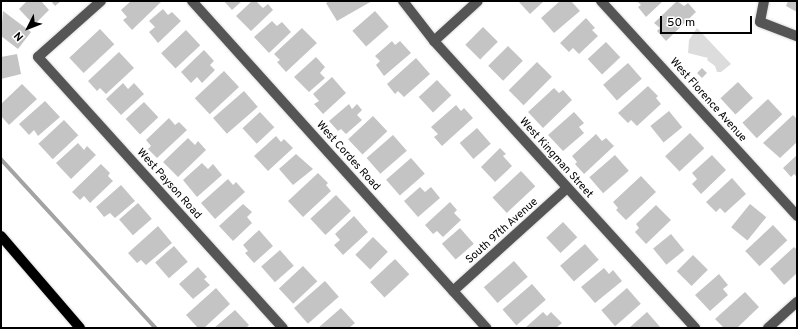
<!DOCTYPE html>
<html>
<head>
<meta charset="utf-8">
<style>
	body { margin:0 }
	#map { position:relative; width:798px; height:329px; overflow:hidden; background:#fff; font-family:Overpass,sans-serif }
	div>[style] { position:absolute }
	.green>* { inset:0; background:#dcdcdc }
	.stream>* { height:3.5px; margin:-1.75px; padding:0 1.75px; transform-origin:1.75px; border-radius:1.75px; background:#a3a3a3 }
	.building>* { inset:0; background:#c4c4c4; transform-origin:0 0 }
	.roads { filter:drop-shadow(0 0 1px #dbdbdb) drop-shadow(0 0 1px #dbdbdb) }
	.minor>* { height:10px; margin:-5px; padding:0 5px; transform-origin:5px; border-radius:5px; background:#555 }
	.major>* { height:10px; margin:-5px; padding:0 5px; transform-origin:5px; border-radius:5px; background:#000 }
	span { translate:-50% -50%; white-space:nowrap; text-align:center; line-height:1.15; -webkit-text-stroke:3px #fff; paint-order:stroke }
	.street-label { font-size:11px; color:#000 }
	.frame { position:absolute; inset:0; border:2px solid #000; pointer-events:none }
	.north { position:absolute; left:8px; top:8px; width:40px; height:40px; -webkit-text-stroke:3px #fff; paint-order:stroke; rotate:228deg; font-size:11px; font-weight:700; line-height:16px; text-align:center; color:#000 }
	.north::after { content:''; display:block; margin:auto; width:14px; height:18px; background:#000; clip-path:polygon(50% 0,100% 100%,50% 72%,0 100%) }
	.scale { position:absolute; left:660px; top:16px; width:92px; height:18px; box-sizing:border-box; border:2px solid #000; border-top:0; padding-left:5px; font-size:12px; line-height:14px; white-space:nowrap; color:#000; -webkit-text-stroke:3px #fff; paint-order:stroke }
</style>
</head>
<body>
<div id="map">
	<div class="green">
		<i style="clip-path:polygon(697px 28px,731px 64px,721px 72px,717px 72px,715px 66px,707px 60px,708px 58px,688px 53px,689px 40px)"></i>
	</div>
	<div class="stream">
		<i style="left:1px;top:159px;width:229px;rotate:47.5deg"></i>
	</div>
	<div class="building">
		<i style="clip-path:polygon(27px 1px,41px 1px,49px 10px,34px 25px,19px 9px)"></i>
		<i style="clip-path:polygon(51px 1px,61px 1px,55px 6px)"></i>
		<i style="clip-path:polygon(131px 1px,160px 1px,161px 2px,132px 30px,123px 20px,127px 17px,121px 10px)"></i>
		<i style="clip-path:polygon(224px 1px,242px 1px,232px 10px)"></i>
		<i style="clip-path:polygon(252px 1px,256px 1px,263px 8px,268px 4px,273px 10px,251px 31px,236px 16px)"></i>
		<i style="clip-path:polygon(329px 1px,372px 1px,337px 21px,326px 3px)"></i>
		<i style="clip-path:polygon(518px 1px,544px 1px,530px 14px)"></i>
		<i style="clip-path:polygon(560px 1px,571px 1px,580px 11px,554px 33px,541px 18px)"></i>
		<i style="clip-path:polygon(637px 1px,663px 1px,646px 17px,638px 7px,641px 5px)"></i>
		<i style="clip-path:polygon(677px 1px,684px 6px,688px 3px,696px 12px,666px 41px,657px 31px,660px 28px,654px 23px)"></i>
		<i style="clip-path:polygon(788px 1px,797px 1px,797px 12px,786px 6px)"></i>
		<i style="clip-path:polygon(163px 9px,168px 15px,172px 12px,181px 21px,158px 43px,149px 32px,155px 27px,149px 21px)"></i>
		<i style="clip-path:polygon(3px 11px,31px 32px,18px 49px,1px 36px)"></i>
		<i style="left:375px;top:11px;width:21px;height:30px;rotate:49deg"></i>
		<i style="clip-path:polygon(586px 18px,595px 28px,592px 30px,598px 36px,579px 54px,573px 48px,569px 52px,560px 43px)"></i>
		<i style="clip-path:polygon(272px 21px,277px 26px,282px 22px,291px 32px,269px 53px,254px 37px)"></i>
		<i style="left:483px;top:27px;width:21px;height:25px;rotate:45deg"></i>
		<i style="clip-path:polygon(302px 28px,317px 43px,286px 72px,277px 62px,280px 60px,274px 54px)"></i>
		<i style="left:100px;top:29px;width:21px;height:42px;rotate:47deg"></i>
		<i style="left:186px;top:30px;width:21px;height:34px;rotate:47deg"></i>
		<i style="clip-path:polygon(392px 41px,395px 45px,400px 41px,411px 53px,384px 76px,376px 65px,380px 61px,375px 56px)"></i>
		<i style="left:606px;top:42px;width:21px;height:25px;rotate:47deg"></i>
		<i style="left:508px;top:46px;width:21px;height:28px;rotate:45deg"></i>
		<i style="clip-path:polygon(204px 50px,214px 61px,210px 65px,215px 70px,202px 83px,197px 77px,191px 83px,181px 72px)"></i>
		<i style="clip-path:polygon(119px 52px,134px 68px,106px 94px,100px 88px,97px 91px,88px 81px)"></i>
		<i style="clip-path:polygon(17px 54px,21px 74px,1px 79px,1px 57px)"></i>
		<i style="clip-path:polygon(316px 57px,325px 67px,320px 73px,325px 78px,309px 92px,294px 77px)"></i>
		<i style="clip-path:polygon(416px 58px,430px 74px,404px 97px,398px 91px,395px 94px,387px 84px)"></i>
		<i style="left:537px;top:62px;width:21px;height:40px;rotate:45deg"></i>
		<i style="left:628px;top:63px;width:21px;height:33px;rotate:49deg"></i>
		<i style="left:702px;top:68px;width:7px;height:7px;rotate:45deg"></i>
		<i style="left:224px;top:71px;width:22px;height:40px;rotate:47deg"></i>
		<i style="clip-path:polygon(332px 77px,346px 93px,323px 114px,314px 104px,319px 101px,313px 94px)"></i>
		<i style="left:437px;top:80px;width:21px;height:25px;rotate:47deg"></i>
		<i style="left:738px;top:82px;width:22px;height:24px;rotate:47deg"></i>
		<i style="clip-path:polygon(123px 83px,128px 89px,134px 83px,144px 94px,121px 115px,106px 99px)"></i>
		<i style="clip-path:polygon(22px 84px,37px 99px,9px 125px,1px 116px,1px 104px)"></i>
		<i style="clip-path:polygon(648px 86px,658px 96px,656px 98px,661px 104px,637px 126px,631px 120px,628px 123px,618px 113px)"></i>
		<i style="clip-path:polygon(554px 88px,559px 93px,563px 90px,572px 100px,543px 128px,528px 112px)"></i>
		<i style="left:244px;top:91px;width:21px;height:41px;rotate:49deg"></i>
		<i style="left:768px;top:99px;width:21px;height:35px;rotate:47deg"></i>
		<i style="clip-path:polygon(45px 101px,60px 117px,38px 136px,34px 130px,29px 135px,19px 124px)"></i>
		<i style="left:144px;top:102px;width:21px;height:25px;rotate:47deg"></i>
		<i style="clip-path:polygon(349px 104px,352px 109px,357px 104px,362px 110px,357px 115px,362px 120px,346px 134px,341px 129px,338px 131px,329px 121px)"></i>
		<i style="clip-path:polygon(456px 105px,461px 111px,464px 108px,473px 118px,442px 146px,434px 137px,438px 134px,431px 127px)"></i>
		<i style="left:669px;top:111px;width:21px;height:24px;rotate:51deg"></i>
		<i style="left:260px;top:112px;width:21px;height:24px;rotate:47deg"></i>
		<i style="clip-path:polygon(574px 112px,584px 123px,579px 127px,584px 133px,563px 151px,548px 135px)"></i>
		<i style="clip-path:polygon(793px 115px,797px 119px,797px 142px,780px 158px,763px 143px)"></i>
		<i style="left:373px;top:116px;width:21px;height:34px;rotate:47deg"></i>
		<i style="clip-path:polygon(169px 118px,175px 125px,179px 122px,187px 130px,157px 158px,148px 149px,151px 146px,146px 140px)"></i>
		<i style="left:64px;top:120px;width:21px;height:35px;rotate:47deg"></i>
		<i style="left:477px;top:128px;width:21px;height:23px;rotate:49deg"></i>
		<i style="left:690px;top:133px;width:21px;height:34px;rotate:47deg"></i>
		<i style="clip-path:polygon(596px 134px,602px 141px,606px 138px,614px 146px,584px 174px,575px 164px,577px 162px,572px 156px)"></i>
		<i style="left:393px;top:135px;width:21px;height:35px;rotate:49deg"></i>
		<i style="clip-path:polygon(276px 136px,281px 142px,284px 139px,293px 148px,268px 171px,254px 156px)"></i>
		<i style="clip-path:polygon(188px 138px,195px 145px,198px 141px,206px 150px,178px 177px,163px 162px)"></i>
		<i style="clip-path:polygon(78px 143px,84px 150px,87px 146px,96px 155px,71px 179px,56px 163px)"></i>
		<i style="clip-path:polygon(500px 148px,506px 154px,503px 156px,512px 166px,495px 182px,481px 167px)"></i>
		<i style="clip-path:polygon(296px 154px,313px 169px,293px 185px,279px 169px)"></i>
		<i style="left:615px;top:155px;width:21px;height:34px;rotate:49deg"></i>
		<i style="clip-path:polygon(712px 155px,726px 170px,701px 194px,692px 184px,697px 179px,692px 173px)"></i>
		<i style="clip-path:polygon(797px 155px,797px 177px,794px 174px,791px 177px,783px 168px)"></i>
		<i style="left:411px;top:158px;width:21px;height:33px;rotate:49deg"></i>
		<i style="clip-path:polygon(202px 163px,208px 169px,213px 164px,222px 175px,197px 197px,183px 180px)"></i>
		<i style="clip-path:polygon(101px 164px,110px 173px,108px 176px,113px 181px,90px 203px,84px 196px,80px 200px,72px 192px)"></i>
		<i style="left:521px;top:171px;width:21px;height:39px;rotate:47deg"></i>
		<i style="clip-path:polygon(318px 173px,328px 183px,326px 185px,331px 191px,303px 217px,288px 201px)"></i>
		<i style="clip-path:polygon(641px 176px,656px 192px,626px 220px,616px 210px,618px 208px,613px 202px)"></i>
		<i style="clip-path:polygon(732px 178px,746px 194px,725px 213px,720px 208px,716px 212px,706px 202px)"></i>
		<i style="clip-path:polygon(228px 179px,233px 185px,236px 182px,245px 192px,215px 219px,201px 203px)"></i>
		<i style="clip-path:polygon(121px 185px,135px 201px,115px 218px,110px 213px,104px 217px,96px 207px)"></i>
		<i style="clip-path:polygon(420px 187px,425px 192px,431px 187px,440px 198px,418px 217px,404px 201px)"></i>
		<i style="left:336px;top:195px;width:22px;height:35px;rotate:47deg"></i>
		<i style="clip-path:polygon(450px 202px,457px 210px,454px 213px,461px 220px,443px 237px,437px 231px,433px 234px,425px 225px)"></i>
		<i style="left:138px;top:203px;width:21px;height:25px;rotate:49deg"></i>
		<i style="clip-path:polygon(243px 204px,252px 212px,247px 217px,252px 223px,233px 241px,219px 226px)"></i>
		<i style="left:750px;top:204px;width:21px;height:30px;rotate:39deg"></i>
		<i style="clip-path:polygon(656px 205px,671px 220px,646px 244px,635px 232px,639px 228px,636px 224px)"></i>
		<i style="clip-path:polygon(354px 216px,368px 232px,343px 255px,334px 245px,340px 240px,335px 234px)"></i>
		<i style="left:563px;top:222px;width:21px;height:23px;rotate:47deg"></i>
		<i style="left:773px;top:225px;width:21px;height:38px;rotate:47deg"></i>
		<i style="clip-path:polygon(158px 226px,172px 243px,146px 265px,141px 260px,137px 263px,128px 253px)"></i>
		<i style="left:460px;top:228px;width:21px;height:24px;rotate:49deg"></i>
		<i style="clip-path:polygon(259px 230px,273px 246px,254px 263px,245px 253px,248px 251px,243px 245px)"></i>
		<i style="left:671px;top:234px;width:21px;height:23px;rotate:51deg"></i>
		<i style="left:373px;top:237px;width:21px;height:25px;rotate:45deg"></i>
		<i style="left:585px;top:244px;width:21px;height:33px;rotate:49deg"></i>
		<i style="left:174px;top:246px;width:21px;height:25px;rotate:49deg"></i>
		<i style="clip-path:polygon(794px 247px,797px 250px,797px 273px,784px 285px,770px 269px)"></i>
		<i style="left:280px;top:250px;width:21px;height:25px;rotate:49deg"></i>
		<i style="left:693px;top:255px;width:21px;height:23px;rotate:45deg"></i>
		<i style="left:395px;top:259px;width:21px;height:34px;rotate:47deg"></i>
		<i style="left:514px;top:261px;width:21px;height:40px;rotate:49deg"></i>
		<i style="left:303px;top:266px;width:21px;height:33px;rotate:47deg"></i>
		<i style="clip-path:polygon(198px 267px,207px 277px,204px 279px,210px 285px,193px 299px,179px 284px)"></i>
		<i style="clip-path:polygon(604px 268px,609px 274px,613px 270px,622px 281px,595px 303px,581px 287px)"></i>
		<i style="clip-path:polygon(719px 274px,728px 285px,723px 289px,728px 295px,710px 311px,695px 295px)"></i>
		<i style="left:325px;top:281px;width:21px;height:41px;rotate:49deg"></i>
		<i style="left:532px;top:284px;width:21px;height:39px;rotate:49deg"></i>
		<i style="clip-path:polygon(216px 288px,230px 304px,204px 328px,198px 328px,186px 315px)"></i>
		<i style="left:627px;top:288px;width:21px;height:34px;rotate:49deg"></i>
		<i style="clip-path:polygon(745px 292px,759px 307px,737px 328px,724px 328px,715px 319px)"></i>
		<i style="clip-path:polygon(341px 308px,355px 323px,349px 328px,318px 328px)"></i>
		<i style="clip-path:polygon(235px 310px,249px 325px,246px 328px,214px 328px)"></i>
		<i style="clip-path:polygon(543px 312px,547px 316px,551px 312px,562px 323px,556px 328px,525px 328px)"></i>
		<i style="clip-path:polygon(647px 312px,661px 328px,629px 328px)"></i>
	</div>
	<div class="roads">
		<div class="minor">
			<i style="left:101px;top:1px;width:84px;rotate:138.4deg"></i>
			<i style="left:38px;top:57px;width:365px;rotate:47.9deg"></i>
			<i style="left:192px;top:1px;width:440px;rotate:48deg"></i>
			<i style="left:403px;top:1px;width:51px;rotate:52.2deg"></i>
			<i style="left:434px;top:41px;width:388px;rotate:47.7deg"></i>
			<i style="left:601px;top:1px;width:291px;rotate:47.6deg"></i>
			<i style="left:764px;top:1px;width:21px;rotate:101deg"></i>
			<i style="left:760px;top:22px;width:40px;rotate:21deg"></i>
			<i style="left:434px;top:41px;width:59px;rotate:-42.3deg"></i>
			<i style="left:453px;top:291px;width:154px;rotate:-42.1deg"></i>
			<i style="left:768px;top:328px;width:39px;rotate:-42deg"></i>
		</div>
		<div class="major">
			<i style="left:1px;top:236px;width:121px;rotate:49.3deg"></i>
		</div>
	</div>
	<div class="street-label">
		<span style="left:708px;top:100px;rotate:48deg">West Florence Avenue</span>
		<span style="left:348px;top:156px;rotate:48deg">West Cordes Road</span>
		<span style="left:556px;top:158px;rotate:48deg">West Kingman Street</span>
		<span style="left:169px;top:184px;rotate:48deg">West Payson Road</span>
		<span style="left:502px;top:231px;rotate:-42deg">South 97th Avenue</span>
	</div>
	<div class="frame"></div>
	<div class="north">N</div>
	<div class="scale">50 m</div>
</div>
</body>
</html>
